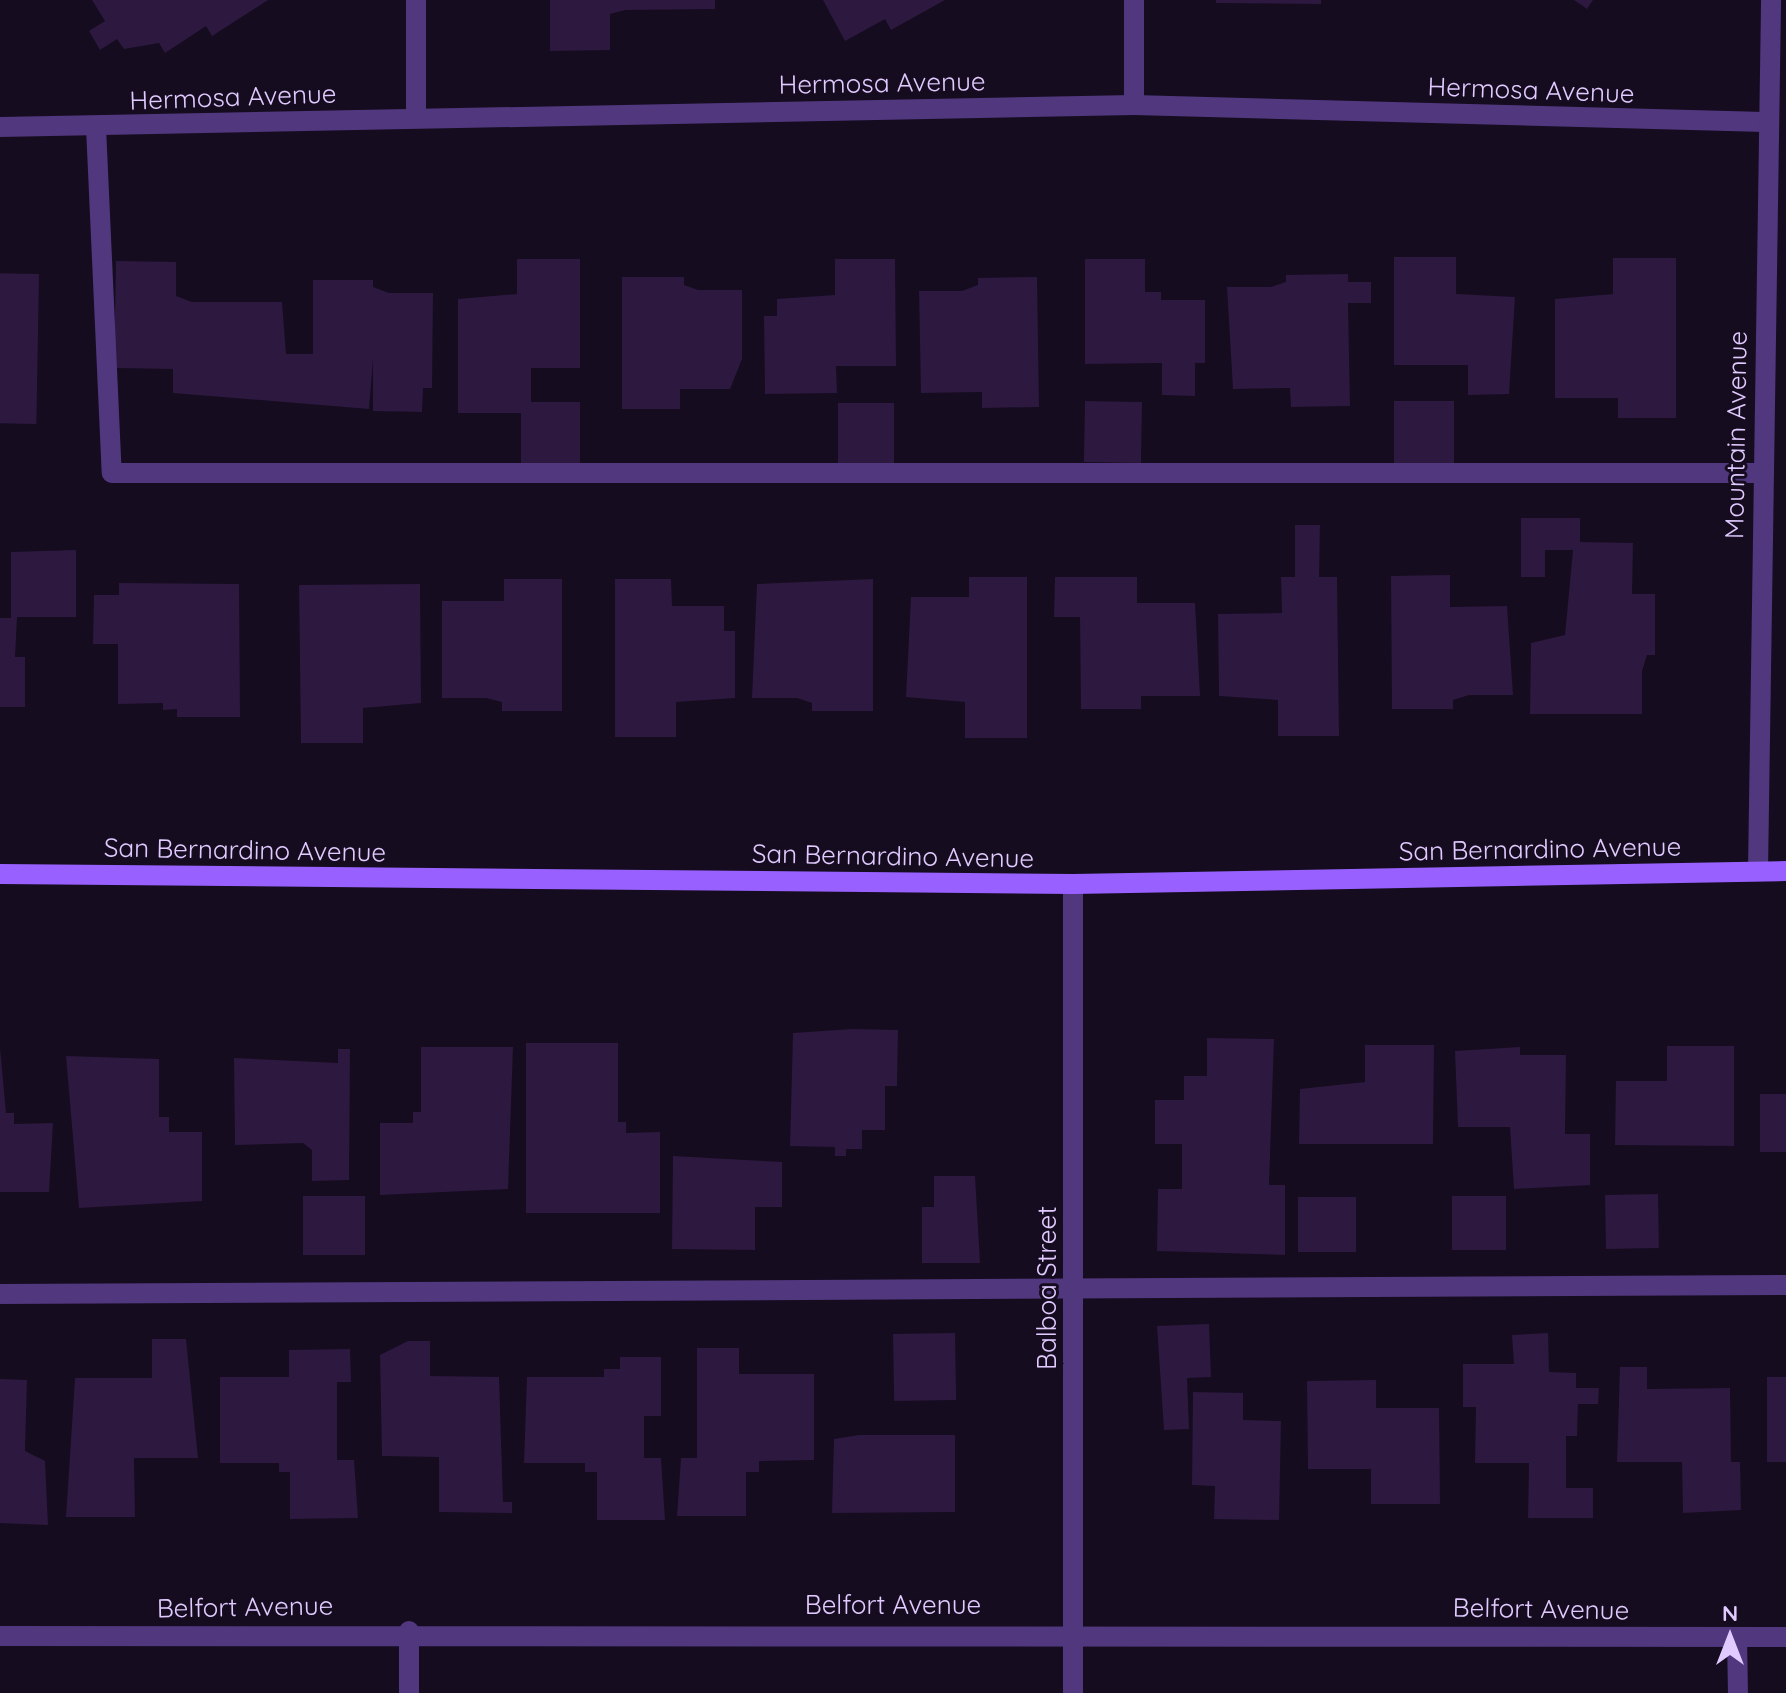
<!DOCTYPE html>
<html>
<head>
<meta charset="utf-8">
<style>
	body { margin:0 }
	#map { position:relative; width:1786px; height:1693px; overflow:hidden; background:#150c1f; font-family:Quicksand,sans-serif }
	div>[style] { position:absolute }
	.building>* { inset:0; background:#2d183f; transform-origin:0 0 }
	.lane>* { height:20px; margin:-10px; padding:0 10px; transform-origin:10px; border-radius:10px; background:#51377e }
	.street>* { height:20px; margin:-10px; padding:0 10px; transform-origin:10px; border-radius:10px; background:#51377e }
	.secondary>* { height:20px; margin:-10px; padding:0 10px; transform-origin:10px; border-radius:10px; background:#9861ff }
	span { translate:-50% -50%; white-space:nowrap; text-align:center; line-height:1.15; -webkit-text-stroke:6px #150c1f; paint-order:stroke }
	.street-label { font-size:26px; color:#e1caff }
	.north { position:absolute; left:1690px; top:1597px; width:80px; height:80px; -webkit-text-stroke:6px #150c1f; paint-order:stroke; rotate:0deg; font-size:22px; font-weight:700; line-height:32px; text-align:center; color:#e1caff }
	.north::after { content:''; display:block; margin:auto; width:28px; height:36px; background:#e1caff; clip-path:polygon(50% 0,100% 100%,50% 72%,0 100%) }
</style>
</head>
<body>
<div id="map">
	<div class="building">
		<i style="clip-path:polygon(92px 0,268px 0,212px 36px,206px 26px,165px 53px,159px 43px,124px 49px,117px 39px,100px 50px,89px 31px,105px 21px)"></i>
		<i style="clip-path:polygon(550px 0,715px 0,715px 9px,625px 10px,610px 14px,610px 50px,550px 51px)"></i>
		<i style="clip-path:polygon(823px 0,945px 0,891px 30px,885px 19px,845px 41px)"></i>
		<i style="clip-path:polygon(1216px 0,1321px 0,1321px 4px,1216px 3px)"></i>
		<i style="clip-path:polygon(1574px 0,1593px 0,1587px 9px)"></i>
		<i style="clip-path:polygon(1394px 257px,1456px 257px,1456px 294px,1515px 297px,1509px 394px,1468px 395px,1468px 365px,1394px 365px)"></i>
		<i style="clip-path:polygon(1613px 258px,1676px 258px,1676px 418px,1618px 418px,1618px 398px,1555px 398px,1555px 299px,1613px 294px)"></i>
		<i style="clip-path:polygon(517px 259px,580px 259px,580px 368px,531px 368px,531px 402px,580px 402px,580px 465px,521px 465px,521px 413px,458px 413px,458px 299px,517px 294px)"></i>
		<i style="clip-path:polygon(835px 259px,895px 259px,896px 366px,836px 366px,837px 393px,765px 394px,764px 316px,777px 316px,777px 299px,835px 295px)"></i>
		<i style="clip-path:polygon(1085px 259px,1145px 259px,1145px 292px,1161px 292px,1161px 300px,1205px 300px,1205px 363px,1195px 363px,1195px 396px,1162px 395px,1162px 363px,1085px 364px)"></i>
		<i style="clip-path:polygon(116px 261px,176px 262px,176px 296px,192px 302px,282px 302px,286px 354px,313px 354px,313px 280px,373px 280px,373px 287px,389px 293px,433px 293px,432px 388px,423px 388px,422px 412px,373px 411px,373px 359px,369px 409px,173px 393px,173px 369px,114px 368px)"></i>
		<i style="left:39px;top:274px;width:150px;height:39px;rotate:91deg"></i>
		<i style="clip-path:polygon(1348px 274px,1348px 282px,1371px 282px,1371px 303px,1348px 303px,1350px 406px,1291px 407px,1290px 388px,1233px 389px,1227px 287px,1271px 287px,1286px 282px,1286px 275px)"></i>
		<i style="clip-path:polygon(622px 277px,684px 277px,684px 285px,698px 290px,742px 290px,742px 359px,730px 389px,680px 389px,680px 409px,622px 409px)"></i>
		<i style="clip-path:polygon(1037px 277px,1039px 407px,982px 408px,982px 392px,921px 393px,919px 291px,962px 291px,978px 285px,978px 278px)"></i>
		<i style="left:1085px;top:401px;width:57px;height:61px;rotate:1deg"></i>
		<i style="left:1394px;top:401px;width:60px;height:62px"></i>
		<i style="left:838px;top:403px;width:56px;height:60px"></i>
		<i style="clip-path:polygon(1521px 518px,1580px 518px,1580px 542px,1633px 543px,1632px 594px,1655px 594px,1655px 655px,1647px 655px,1642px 671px,1642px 714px,1530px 714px,1531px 643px,1565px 635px,1573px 550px,1545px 550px,1545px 577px,1521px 577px)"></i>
		<i style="clip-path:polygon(1295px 525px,1320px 525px,1319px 577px,1337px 577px,1339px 736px,1278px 736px,1278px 700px,1219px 696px,1218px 614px,1282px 613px,1281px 577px,1295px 577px)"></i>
		<i style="clip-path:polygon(76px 550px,76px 617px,17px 617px,15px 657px,25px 657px,25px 707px,0 707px,0 618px,11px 618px,11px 552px)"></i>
		<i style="clip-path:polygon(1450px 575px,1450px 607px,1507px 606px,1513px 695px,1469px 695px,1453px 700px,1453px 709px,1392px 709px,1391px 576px)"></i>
		<i style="clip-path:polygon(969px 577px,1027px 577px,1027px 738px,965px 738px,965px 702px,906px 697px,911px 597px,969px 597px)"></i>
		<i style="clip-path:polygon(1055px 577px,1137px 577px,1137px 603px,1195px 603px,1200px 696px,1141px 696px,1141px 709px,1081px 709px,1080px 617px,1054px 617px)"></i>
		<i style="clip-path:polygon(504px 579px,562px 579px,562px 711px,502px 711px,502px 702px,486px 698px,442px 698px,442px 601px,504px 601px)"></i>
		<i style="clip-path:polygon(615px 579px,671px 579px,672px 606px,724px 606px,724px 631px,735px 631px,735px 698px,676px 702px,676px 737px,615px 737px)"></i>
		<i style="clip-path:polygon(873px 579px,873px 711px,812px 711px,812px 703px,797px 698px,752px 698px,757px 584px)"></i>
		<i style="clip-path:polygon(119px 583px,239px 584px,240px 717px,177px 717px,177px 709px,163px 710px,163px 703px,118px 704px,118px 644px,93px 644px,94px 595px,119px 595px)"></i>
		<i style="clip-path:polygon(420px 584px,421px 703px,363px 708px,363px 743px,301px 743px,299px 585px)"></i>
		<i style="clip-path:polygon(852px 1029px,898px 1030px,897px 1086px,885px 1086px,885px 1130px,862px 1130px,862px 1149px,846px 1149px,846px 1156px,835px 1156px,835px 1147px,790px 1146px,793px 1033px)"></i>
		<i style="clip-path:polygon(1207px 1038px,1274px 1039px,1269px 1185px,1285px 1185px,1285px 1255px,1157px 1251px,1158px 1189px,1182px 1189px,1182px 1144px,1155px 1144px,1155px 1100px,1184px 1100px,1184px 1076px,1207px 1076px)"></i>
		<i style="clip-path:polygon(526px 1043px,618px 1043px,618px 1122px,626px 1122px,626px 1133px,660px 1132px,660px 1213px,526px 1213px)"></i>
		<i style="clip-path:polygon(1365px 1045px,1434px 1045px,1433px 1144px,1299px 1144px,1300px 1089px,1365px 1082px)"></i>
		<i style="clip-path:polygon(1667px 1046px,1734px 1046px,1734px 1146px,1615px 1145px,1616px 1081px,1667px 1081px)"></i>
		<i style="clip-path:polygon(421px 1047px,513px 1047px,508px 1189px,380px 1195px,380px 1123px,413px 1123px,413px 1112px,421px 1112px)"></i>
		<i style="clip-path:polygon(1520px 1047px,1520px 1055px,1566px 1055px,1565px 1134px,1590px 1134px,1590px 1185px,1514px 1189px,1510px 1127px,1458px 1127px,1455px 1051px)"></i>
		<i style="clip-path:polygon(0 1048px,6px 1113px,14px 1113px,14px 1124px,53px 1123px,49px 1192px,0 1192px)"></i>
		<i style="clip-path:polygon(338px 1049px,350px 1049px,349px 1180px,312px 1181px,312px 1150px,303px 1143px,235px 1145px,234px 1058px,338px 1063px)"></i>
		<i style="clip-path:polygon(66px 1056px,159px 1059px,159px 1117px,169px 1117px,169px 1132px,202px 1132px,202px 1201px,79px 1208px)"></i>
		<i style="left:1786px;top:1094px;width:58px;height:26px;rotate:90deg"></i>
		<i style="clip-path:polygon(673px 1156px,782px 1162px,782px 1207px,755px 1207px,755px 1250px,672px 1249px)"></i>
		<i style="clip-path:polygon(934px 1176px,975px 1176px,980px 1263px,922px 1263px,922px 1207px,934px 1207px)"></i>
		<i style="left:1658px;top:1194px;width:54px;height:53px;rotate:89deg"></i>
		<i style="left:303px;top:1196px;width:62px;height:59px"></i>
		<i style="left:1452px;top:1196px;width:54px;height:54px"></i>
		<i style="left:1298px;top:1197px;width:58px;height:55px"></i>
		<i style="clip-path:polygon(1209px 1324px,1211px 1377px,1187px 1378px,1189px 1429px,1164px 1430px,1157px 1326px)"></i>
		<i style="left:955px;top:1333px;width:67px;height:62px;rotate:89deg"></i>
		<i style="clip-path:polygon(1548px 1333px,1549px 1372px,1576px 1373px,1576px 1388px,1599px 1388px,1598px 1404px,1578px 1404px,1577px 1436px,1566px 1436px,1566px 1488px,1593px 1488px,1593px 1518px,1528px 1518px,1529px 1463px,1475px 1463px,1476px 1407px,1463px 1407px,1463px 1364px,1514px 1364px,1512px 1335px)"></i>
		<i style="clip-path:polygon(152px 1339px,186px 1339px,198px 1458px,134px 1458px,135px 1517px,66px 1517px,75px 1378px,152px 1378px)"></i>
		<i style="clip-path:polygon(408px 1341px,430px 1341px,430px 1376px,499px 1377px,503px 1502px,512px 1502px,512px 1513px,439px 1512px,439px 1457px,382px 1456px,380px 1355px)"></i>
		<i style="clip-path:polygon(697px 1348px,739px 1348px,739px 1374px,814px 1374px,814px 1460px,759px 1461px,759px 1472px,746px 1472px,746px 1516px,677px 1516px,681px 1458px,697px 1458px)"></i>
		<i style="clip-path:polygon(350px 1349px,351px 1382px,337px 1382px,337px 1460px,354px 1460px,358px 1518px,290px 1519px,290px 1472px,279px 1472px,279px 1463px,220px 1463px,220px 1377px,289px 1377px,289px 1350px)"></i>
		<i style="clip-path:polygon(620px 1357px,661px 1357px,661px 1416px,644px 1416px,644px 1458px,661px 1458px,665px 1520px,597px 1520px,597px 1472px,585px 1472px,585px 1463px,524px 1463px,527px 1377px,604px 1377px,604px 1369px,620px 1369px)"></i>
		<i style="clip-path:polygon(1620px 1367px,1647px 1367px,1647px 1389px,1730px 1388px,1731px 1462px,1740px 1462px,1741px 1510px,1683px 1513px,1682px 1462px,1617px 1462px)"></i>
		<i style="left:1767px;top:1377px;width:19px;height:85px"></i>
		<i style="clip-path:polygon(0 1379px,27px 1380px,25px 1451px,45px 1461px,48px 1525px,0 1523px)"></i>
		<i style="clip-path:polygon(1376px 1380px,1376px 1408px,1439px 1408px,1440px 1504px,1371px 1504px,1371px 1469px,1308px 1469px,1307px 1381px)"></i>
		<i style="clip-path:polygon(1193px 1392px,1243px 1393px,1243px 1420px,1281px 1421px,1279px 1520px,1214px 1519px,1215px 1486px,1192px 1485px)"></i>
		<i style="clip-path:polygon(859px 1435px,955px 1435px,955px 1512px,832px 1513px,834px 1439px)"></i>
	</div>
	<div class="lane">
		<i style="left:96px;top:127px;width:346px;rotate:87.4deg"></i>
		<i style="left:112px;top:473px;width:1649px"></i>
		<i style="left:0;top:1294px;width:1786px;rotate:-0.29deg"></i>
	</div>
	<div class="street">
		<i style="left:1134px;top:0;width:105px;rotate:90deg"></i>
		<i style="left:416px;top:117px;width:117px;rotate:-90deg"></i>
		<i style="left:0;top:127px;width:1134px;rotate:-1.11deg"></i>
		<i style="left:1134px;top:105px;width:631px;rotate:1.54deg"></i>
		<i style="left:1758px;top:871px;width:871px;rotate:-89.14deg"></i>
		<i style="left:1073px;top:884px;width:809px;rotate:90deg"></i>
		<i style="left:409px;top:1631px;width:62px;rotate:90deg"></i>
		<i style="left:0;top:1636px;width:1786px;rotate:0.03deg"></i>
		<i style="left:1737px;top:1637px;width:56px;rotate:89deg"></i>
	</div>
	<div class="secondary">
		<i style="left:0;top:874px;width:1073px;rotate:0.53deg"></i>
		<i style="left:1073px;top:884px;width:713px;rotate:-1.04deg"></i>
	</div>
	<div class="street-label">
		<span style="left:882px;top:83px;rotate:-1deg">Hermosa Avenue</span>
		<span style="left:1531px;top:90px;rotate:2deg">Hermosa Avenue</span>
		<span style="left:233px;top:97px;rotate:-2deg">Hermosa Avenue</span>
		<span style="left:1736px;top:435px;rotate:-89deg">Mountain Avenue</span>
		<span style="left:1540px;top:849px;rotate:-1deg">San Bernardino Avenue</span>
		<span style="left:245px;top:850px;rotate:1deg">San Bernardino Avenue</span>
		<span style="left:893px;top:856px;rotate:1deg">San Bernardino Avenue</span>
		<span style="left:1047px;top:1288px;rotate:-90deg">Balboa Street</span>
		<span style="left:893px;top:1605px">Belfort Avenue</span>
		<span style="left:245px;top:1607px;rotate:-1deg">Belfort Avenue</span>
		<span style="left:1541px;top:1609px;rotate:1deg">Belfort Avenue</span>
	</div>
	<div class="north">N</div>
</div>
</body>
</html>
